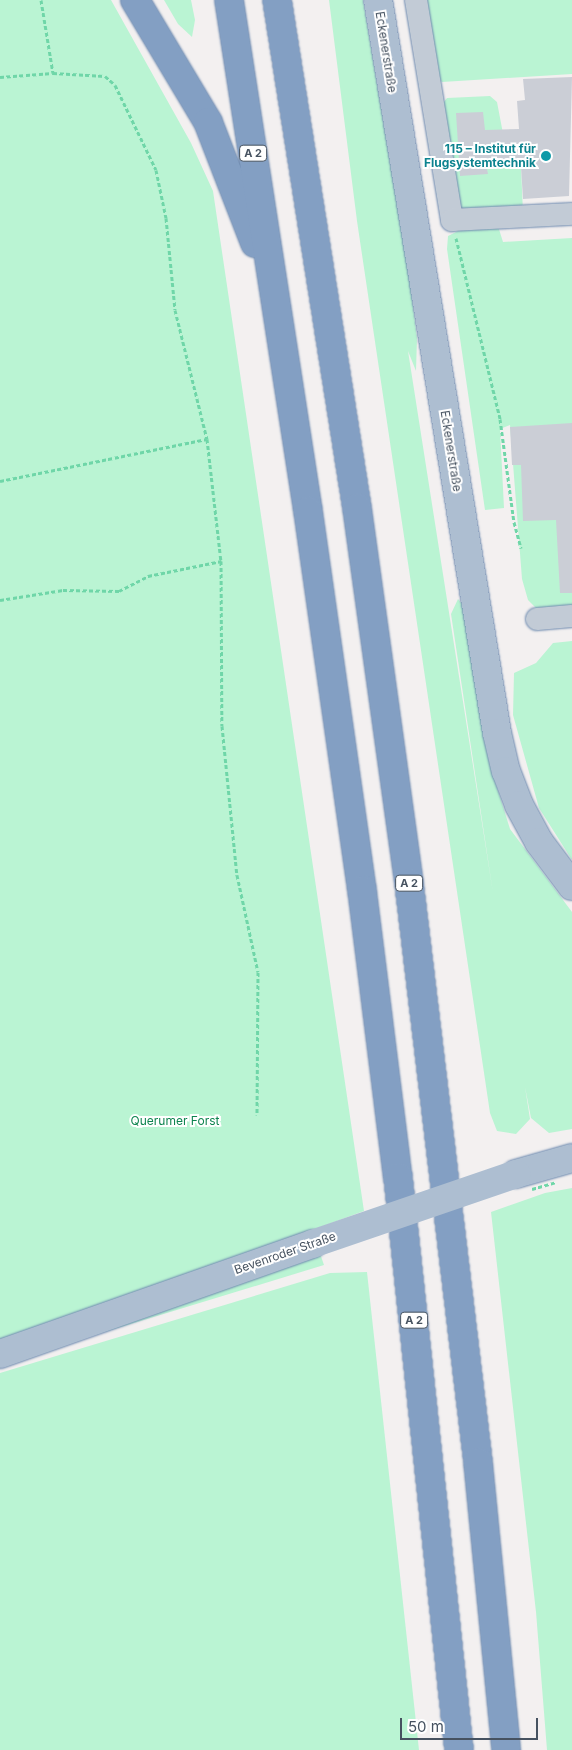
<!DOCTYPE html>
<html>
<head>
<meta charset="utf-8">
<style>
	body { margin:0 }
	#map { position:relative; width:572px; height:1750px; overflow:hidden; background:#f3f0f0; font-family:Inter,sans-serif }
	div>[style] { position:absolute }
	.green>* { inset:0; background:#baf4d3 }
	.building>* { inset:0; background:#cbced6 }
	.path>* { height:3px; margin-top:-1.5px; transform-origin:0; background:repeating-linear-gradient(90deg,#6fd6a8 0 4px,transparent 0 6.5px) }
	.roads { filter:drop-shadow(0 0 1px #6e8aaf) drop-shadow(0 0 1px #6e8aaf) }
	.minor>* { height:22px; margin:-11px; padding:0 11px; transform-origin:11px; border-radius:11px; background:#c2cbd6 }
	.major>* { height:28px; margin:-14px; padding:0 14px; transform-origin:14px; border-radius:14px; background:#adbed1 }
	.highway>* { height:28px; margin:-14px; padding:0 14px; transform-origin:14px; border-radius:14px; background:#839fc3 }
	.path-bridge>* { height:3px; margin-top:-1.5px; transform-origin:0; background:repeating-linear-gradient(90deg,#6fd6a8 0 4px,transparent 0 6.5px) }
	.major-bridge>* { height:28px; margin:-14px; padding:0 14px; transform-origin:14px; border-radius:14px; background:#adbed1 }
	.dots>* { width:14px; height:14px; translate:-50% -50%; box-sizing:border-box; border:2px solid #fff; border-radius:50% }
	span { translate:-50% -50%; white-space:nowrap; text-align:center; line-height:1.15; -webkit-text-stroke:4px #fff; paint-order:stroke }
	.shield-label span { padding:1px 4px; background:#fff; border:1px solid; border-radius:4px; -webkit-text-stroke-width:0 }
	.shield-label { font-size:11px; color:#465260; font-weight:700 }
	.street-label { font-size:12px; color:#465260 }
	.culture-label { font-size:12px; color:#0d838f; font-weight:700 }
	.right { translate:-100% -50%; text-align:right }
	.park-label { font-size:12px; color:#0e844f }
	.scale { position:absolute; left:400px; top:1718px; width:138px; height:22px; box-sizing:border-box; border:2px solid #465260; border-top:0; padding-left:6px; font-size:15px; line-height:18px; white-space:nowrap; color:#465260; -webkit-text-stroke:4px #fff; paint-order:stroke }
</style>
</head>
<body>
<div id="map">
	<div class="green">
		<i style="clip-path:polygon(0 0,111px 0,191px 143px,213px 191px,364px 1211px,312px 1230px,324px 1265px,0 1364px)"></i>
		<i style="clip-path:polygon(164px 0,191px 0,195px 20px,192px 37px,178px 24px)"></i>
		<i style="clip-path:polygon(329px 0,363px 0,410px 283px,417px 338px,416px 371px,408px 351px,493px 893px,451px 614px,458px 599px,468px 611px,495px 781px,510px 829px,572px 912px,572px 1129px,549px 1133px,531px 1118px,525px 1087px,530px 1119px,516px 1134px,497px 1131px,490px 1113px,357px 221px)"></i>
		<i style="clip-path:polygon(422px 0,572px 0,572px 74px,442px 82px,434px 75px)"></i>
		<i style="clip-path:polygon(490px 96px,497px 102px,505px 144px,520px 144px,523px 213px,463px 210px,454px 196px,443px 103px,447px 98px)"></i>
		<i style="clip-path:polygon(498px 226px,503px 242px,572px 238px,572px 610px,540px 612px,528px 600px,522px 579px,510px 425px,500px 429px,504px 508px,485px 510px,447px 249px,448px 236px,462px 229px)"></i>
		<i style="clip-path:polygon(572px 641px,572px 860px,539px 808px,513px 715px,514px 673px,536px 663px,553px 643px)"></i>
		<i style="clip-path:polygon(572px 1188px,572px 1750px,547px 1750px,536px 1612px,491px 1212px,545px 1193px)"></i>
		<i style="clip-path:polygon(367px 1272px,419px 1750px,0 1750px,0 1373px,330px 1273px)"></i>
	</div>
	<div class="building">
		<i style="clip-path:polygon(572px 77px,569px 196px,523px 199px,521px 167px,487px 169px,488px 174px,460px 176px,456px 113px,483px 112px,485px 130px,519px 129px,517px 101px,525px 100px,523px 79px)"></i>
		<i style="clip-path:polygon(572px 423px,572px 593px,560px 593px,556px 520px,523px 521px,521px 465px,512px 465px,510px 427px)"></i>
	</div>
	<div class="path">
		<i style="left:41px;top:0;width:74px;rotate:80.7deg"></i>
		<i style="left:53px;top:73px;width:52px;rotate:3.3deg"></i>
		<i style="left:105px;top:76px;width:13px;rotate:42deg"></i>
		<i style="left:115px;top:85px;width:94px;rotate:64.2deg"></i>
		<i style="left:156px;top:170px;width:49px;rotate:78.2deg"></i>
		<i style="left:166px;top:218px;width:92px;rotate:84.4deg"></i>
		<i style="left:175px;top:310px;width:133px;rotate:76.1deg"></i>
		<i style="left:207px;top:439px;width:123px;rotate:83.5deg"></i>
		<i style="left:221px;top:561px;width:165px;rotate:89.7deg"></i>
		<i style="left:222px;top:726px;width:150px;rotate:84.3deg"></i>
		<i style="left:237px;top:875px;width:99px;rotate:77.8deg"></i>
		<i style="left:258px;top:972px;width:143px;rotate:90.4deg"></i>
		<i style="left:0;top:77px;width:53px;rotate:-4.3deg"></i>
		<i style="left:456px;top:238px;width:186px;rotate:76.3deg"></i>
		<i style="left:500px;top:419px;width:104px;rotate:82.3deg"></i>
		<i style="left:514px;top:522px;width:27px;rotate:75deg"></i>
		<i style="left:0;top:481px;width:211px;rotate:-11.5deg"></i>
		<i style="left:0;top:600px;width:64px;rotate:-9deg"></i>
		<i style="left:63px;top:590px;width:56px;rotate:1deg"></i>
		<i style="left:119px;top:591px;width:33px;rotate:-27deg"></i>
		<i style="left:148px;top:576px;width:75px;rotate:-11.6deg"></i>
	</div>
	<div class="roads">
		<div class="minor">
			<i style="left:416px;top:0;width:223px;rotate:80.7deg"></i>
			<i style="left:452px;top:220px;width:120px;rotate:-2.9deg"></i>
			<i style="left:537px;top:619px;width:35px;rotate:-5deg"></i>
		</div>
		<div class="major">
			<i style="left:378px;top:0;width:743px;rotate:80.78deg"></i>
			<i style="left:497px;top:733px;width:39px;rotate:77deg"></i>
			<i style="left:506px;top:771px;width:36px;rotate:69deg"></i>
			<i style="left:519px;top:805px;width:42px;rotate:61.6deg"></i>
			<i style="left:539px;top:842px;width:55px;rotate:53.1deg"></i>
			<i style="left:516px;top:1174px;width:58px;rotate:-15.9deg"></i>
			<i style="left:0;top:1354px;width:331px;rotate:-19.4deg"></i>
		</div>
		<div class="highway">
			<i style="left:135px;top:0;width:142px;rotate:59.1deg"></i>
			<i style="left:208px;top:122px;width:130px;rotate:68.8deg"></i>
			<i style="left:229px;top:0;width:517px;rotate:81.21deg"></i>
			<i style="left:308px;top:511px;width:383px;rotate:81.9deg"></i>
			<i style="left:362px;top:890px;width:289px;rotate:82.9deg"></i>
			<i style="left:398px;top:1177px;width:576px;rotate:83.92deg"></i>
			<i style="left:277px;top:0;width:514px;rotate:81.05deg"></i>
			<i style="left:357px;top:508px;width:379px;rotate:82.1deg"></i>
			<i style="left:409px;top:883px;width:583px;rotate:83.2deg"></i>
			<i style="left:478px;top:1462px;width:289px;rotate:84.4deg"></i>
		</div>
	</div>
	<div class="path-bridge">
		<i style="left:532px;top:1189px;width:25px;rotate:-16deg"></i>
	</div>
	<div class="major-bridge">
		<i style="left:312px;top:1244px;width:216px;rotate:-18.9deg"></i>
	</div>
	<div class="dots">
		<i style="left:546px;top:156px;background:#0f9aa8"></i>
	</div>
	<div class="shield-label">
		<span style="left:253px;top:153px">A 2</span>
		<span style="left:409px;top:883px">A 2</span>
		<span style="left:414px;top:1320px">A 2</span>
	</div>
	<div class="street-label">
		<span style="left:386px;top:52px;rotate:81deg">Eckenerstraße</span>
		<span style="left:451px;top:451px;rotate:81deg">Eckenerstraße</span>
		<span style="left:285px;top:1253px;rotate:-19deg">Bevenroder Straße</span>
	</div>
	<div class="culture-label">
		<span class="right" style="left:536px;top:156px">115 – Institut für<br>Flugsystemtechnik</span>
	</div>
	<div class="park-label">
		<span style="left:175px;top:1121px">Querumer Forst</span>
	</div>
	<div class="scale">50 m</div>
</div>
</body>
</html>
